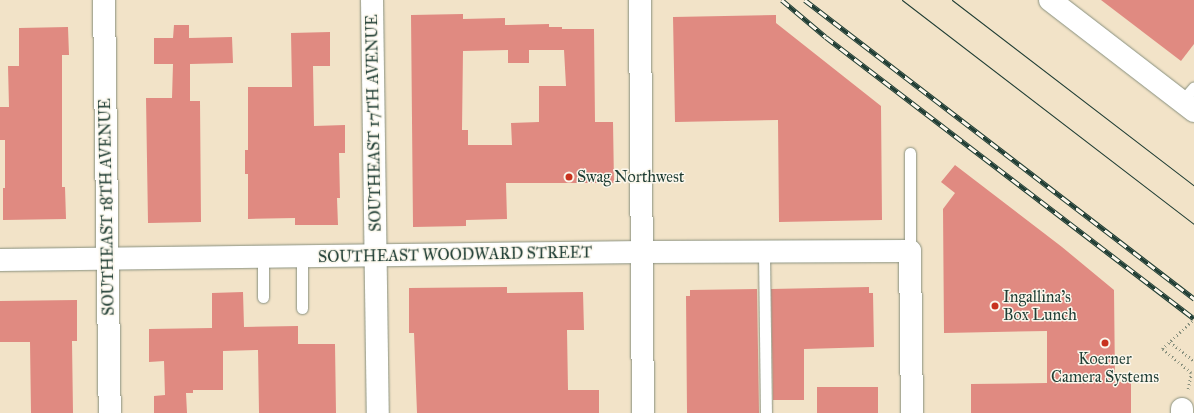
<!DOCTYPE html>
<html>
<head>
<meta charset="utf-8">
<style>
	body { margin:0 }
	#map { position:relative; width:1194px; height:413px; overflow:hidden; background:#f2e3c8; font-family:"IM FELL Great Primer",serif }
	div>[style] { position:absolute }
	.building>* { inset:0; background:#e08a81; transform-origin:0 0 }
	.path>* { height:2.5px; margin-top:-1.25px; transform-origin:0; background:repeating-linear-gradient(90deg,#88907e 0 1px,transparent 0 4px) }
	.roads { filter:drop-shadow(0 0 1px #88907e) drop-shadow(0 0 1px #88907e) }
	.service>* { height:11px; margin:-5.5px; padding:0 5.5px; transform-origin:5.5px; border-radius:5.5px; background:#fff }
	.minor>* { height:22px; margin:-11px; padding:0 11px; transform-origin:11px; border-radius:11px; background:#fff }
	.tram>* { height:1px; margin:-0.5px; padding:0 0.5px; transform-origin:0.5px; border-radius:0.5px; background:#1f3d34 }
	.rail>* { height:4.5px; margin-top:-2.25px; transform-origin:0; background:repeating-linear-gradient(90deg,#fbf7ec 0 9px,#1f3d34 0 18px); box-sizing:border-box; border-block:1px solid #1f3d34 }
	.dots>* { width:11px; height:11px; translate:-50% -50%; box-sizing:border-box; border:2px solid #fbf7ec; border-radius:50% }
	span { translate:-50% -50%; white-space:nowrap; text-align:center; line-height:1.15; -webkit-text-stroke:3px #fbf7ec; paint-order:stroke }
	.street-label { font-size:16px; color:#1f3d34 }
	.poi-label { font-size:16px; color:#1f3d34 }
	.left { translate:0 -50%; text-align:left }
</style>
</head>
<body>
<div id="map">
	<div class="building">
		<i style="clip-path:polygon(1101px 0,1194px 0,1194px 44px,1181px 61px)"></i>
		<i style="clip-path:polygon(evenodd,463px 14px,463px 19px,505px 18px,505px 25px,549px 24px,549px 27px,562px 27px,562px 29px,594px 29px,595px 122px,613px 122px,614px 183px,506px 183px,507px 219px,466px 220px,466px 226px,413px 227px,411px 15px,463px 14px,508px 50px,508px 63px,529px 63px,529px 50px,564px 50px,566px 86px,539px 86px,539px 122px,511px 123px,512px 145px,468px 145px,468px 130px,462px 130px,463px 51px,508px 50px)"></i>
		<i style="clip-path:polygon(776px 15px,776px 23px,881px 106px,882px 220px,779px 222px,778px 120px,675px 122px,673px 17px)"></i>
		<i style="clip-path:polygon(174px 25px,189px 25px,189px 38px,232px 37px,233px 63px,190px 64px,190px 101px,200px 101px,201px 222px,148px 223px,146px 98px,172px 98px,173px 64px,154px 64px,154px 38px,173px 38px)"></i>
		<i style="clip-path:polygon(68px 27px,69px 55px,62px 55px,62px 187px,65px 187px,66px 219px,3px 220px,3px 188px,5px 188px,5px 140px,0 140px,0 107px,9px 107px,8px 66px,19px 66px,19px 28px)"></i>
		<i style="clip-path:polygon(330px 32px,330px 66px,313px 66px,314px 126px,345px 125px,345px 153px,339px 153px,340px 198px,337px 198px,338px 225px,295px 225px,295px 218px,248px 219px,248px 174px,245px 174px,245px 150px,248px 150px,248px 87px,292px 87px,291px 33px)"></i>
		<i style="clip-path:polygon(955px 165px,1062px 247px,1114px 290px,1115px 382px,1131px 382px,1131px 413px,971px 413px,971px 384px,1047px 383px,1047px 331px,944px 333px,943px 209px,955px 193px,941px 182px)"></i>
		<i style="clip-path:polygon(507px 287px,507px 293px,583px 292px,584px 330px,567px 330px,568px 390px,599px 390px,599px 413px,417px 413px,414px 333px,409px 333px,409px 288px)"></i>
		<i style="clip-path:polygon(869px 287px,869px 293px,873px 293px,874px 347px,804px 349px,804px 400px,773px 400px,771px 289px)"></i>
		<i style="clip-path:polygon(757px 289px,759px 413px,687px 413px,686px 296px,690px 296px,690px 290px)"></i>
		<i style="clip-path:polygon(243px 292px,244px 327px,298px 326px,298px 344px,335px 344px,336px 413px,259px 413px,258px 350px,223px 351px,223px 390px,193px 390px,193px 393px,186px 393px,187px 413px,154px 413px,154px 396px,165px 395px,164px 361px,149px 362px,149px 329px,212px 328px,212px 293px)"></i>
		<i style="clip-path:polygon(77px 300px,77px 341px,72px 341px,73px 413px,31px 413px,30px 342px,0 342px,0 301px)"></i>
		<i style="left:878px;top:387px;width:26px;height:61px;rotate:90deg"></i>
	</div>
	<div class="path">
		<i style="left:1170px;top:342px;width:31px;rotate:38deg"></i>
		<i style="left:1188px;top:389px;width:16px;rotate:-79deg"></i>
		<i style="left:1191px;top:373px;width:38px;rotate:-140deg"></i>
		<i style="left:1162px;top:349px;width:44px;rotate:-43.2deg"></i>
	</div>
	<div class="roads">
		<div class="service">
			<i style="left:1182px;top:101px;width:18px;rotate:-49deg"></i>
			<i style="left:910px;top:153px;width:98px;rotate:90deg"></i>
			<i style="left:764px;top:252px;width:161px;rotate:89.3deg"></i>
			<i style="left:263px;top:297px;width:39px;rotate:-90deg"></i>
			<i style="left:302px;top:308px;width:51px;rotate:-90deg"></i>
		</div>
		<div class="minor">
			<i style="left:104px;top:0;width:413px;rotate:89.2deg"></i>
			<i style="left:372px;top:0;width:413px;rotate:89.2deg"></i>
			<i style="left:640px;top:0;width:413px;rotate:89.6deg"></i>
			<i style="left:1050px;top:0;width:182px;rotate:37.6deg"></i>
			<i style="left:0;top:260px;width:643px;rotate:-0.71deg"></i>
			<i style="left:643px;top:252px;width:267px;rotate:-0.2deg"></i>
			<i style="left:910px;top:251px;width:162px;rotate:89.3deg"></i>
			<i style="left:1182px;top:409px;width:4px;rotate:90deg"></i>
		</div>
	</div>
	<div class="tram">
		<i style="left:902px;top:0;width:368px;rotate:37.5deg"></i>
		<i style="left:952px;top:0;width:305px;rotate:37.5deg"></i>
	</div>
	<div class="rail">
		<i style="left:782px;top:0;width:57px;rotate:40.1deg"></i>
		<i style="left:826px;top:37px;width:463px;rotate:37.4deg"></i>
		<i style="left:805px;top:0;width:491px;rotate:37.5deg"></i>
	</div>
	<div class="dots">
		<i style="left:569px;top:177px;background:#c8321e"></i>
		<i style="left:995px;top:306px;background:#c8321e"></i>
		<i style="left:1105px;top:343px;background:#c8321e"></i>
	</div>
	<div class="street-label">
		<span style="left:374px;top:123px;rotate:-91deg">SOUTHEAST 17TH AVENUE</span>
		<span style="left:107px;top:207px;rotate:-91deg">SOUTHEAST 18TH AVENUE</span>
		<span style="left:455px;top:255px;rotate:-1deg">SOUTHEAST WOODWARD STREET</span>
	</div>
	<div class="poi-label">
		<span class="left" style="left:577px;top:177px">Swag Northwest</span>
		<span class="left" style="left:1003px;top:306px">Ingallina's<br>Box Lunch</span>
		<span style="left:1105px;top:368px">Koerner<br>Camera Systems</span>
	</div>
</div>
</body>
</html>
